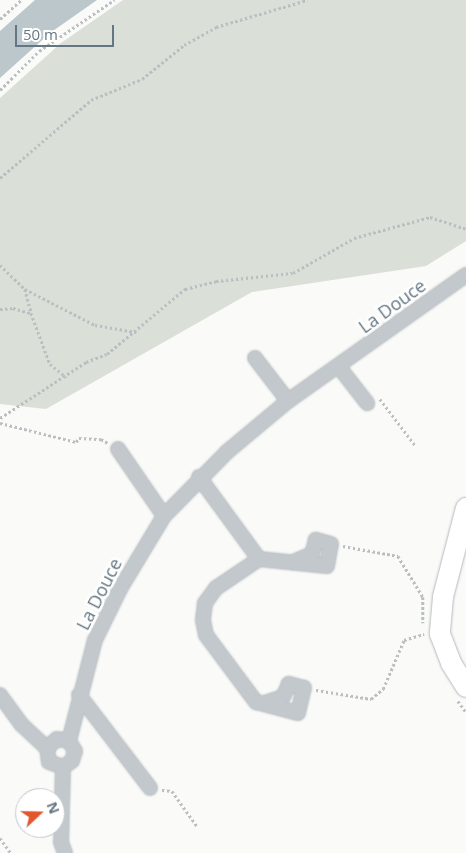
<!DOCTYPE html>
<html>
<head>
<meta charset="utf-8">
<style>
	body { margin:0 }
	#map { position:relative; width:466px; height:853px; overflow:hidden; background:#fafaf8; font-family:"Open Sans",sans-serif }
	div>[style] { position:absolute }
	.green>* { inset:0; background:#dadfd7 }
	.water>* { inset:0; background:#bbc7cb }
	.path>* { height:2.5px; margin-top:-1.25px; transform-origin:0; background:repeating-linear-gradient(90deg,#bbbfc2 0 2.5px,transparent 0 5px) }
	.roads { filter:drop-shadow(0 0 1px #b3babf) drop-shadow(0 0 1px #b3babf) }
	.street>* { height:14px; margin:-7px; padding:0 7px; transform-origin:7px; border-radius:7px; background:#c3c8cc }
	.secondary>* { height:20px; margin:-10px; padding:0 10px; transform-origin:10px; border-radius:10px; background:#fff }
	span { translate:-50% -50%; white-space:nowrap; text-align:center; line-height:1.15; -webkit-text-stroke:5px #fff; paint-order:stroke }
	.street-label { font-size:18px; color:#657683 }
	.north { position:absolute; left:15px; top:788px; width:50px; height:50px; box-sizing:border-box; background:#fff; border:1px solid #c1c8cd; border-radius:50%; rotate:69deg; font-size:14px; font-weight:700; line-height:20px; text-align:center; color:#657683 }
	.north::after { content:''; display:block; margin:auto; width:18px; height:22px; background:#e4572e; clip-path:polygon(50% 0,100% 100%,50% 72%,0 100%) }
	.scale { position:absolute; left:15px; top:25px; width:99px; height:22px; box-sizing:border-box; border:2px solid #657683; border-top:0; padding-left:6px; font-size:15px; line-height:18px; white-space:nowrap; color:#657683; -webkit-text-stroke:4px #fff; paint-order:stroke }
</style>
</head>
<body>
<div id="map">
	<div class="green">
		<i style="clip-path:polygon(123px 0,466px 0,466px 241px,426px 266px,252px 292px,46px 409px,0 404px,0 98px,61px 43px)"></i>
	</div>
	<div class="water">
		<i style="clip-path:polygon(35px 0,97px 0,50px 33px,0 78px,0 31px)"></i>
	</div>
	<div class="path">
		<i style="left:0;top:19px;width:28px;rotate:-42deg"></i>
		<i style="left:0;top:90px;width:55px;rotate:-45deg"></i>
		<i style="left:39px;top:51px;width:91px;rotate:-34.2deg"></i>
		<i style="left:0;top:178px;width:120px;rotate:-40.6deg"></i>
		<i style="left:91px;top:100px;width:55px;rotate:-22.4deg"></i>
		<i style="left:142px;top:79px;width:54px;rotate:-39deg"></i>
		<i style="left:184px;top:45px;width:37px;rotate:-29deg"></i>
		<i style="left:216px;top:27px;width:95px;rotate:-16.5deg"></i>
		<i style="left:0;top:265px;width:35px;rotate:44deg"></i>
		<i style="left:25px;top:289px;width:24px;rotate:75deg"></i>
		<i style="left:25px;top:289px;width:79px;rotate:27.2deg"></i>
		<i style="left:95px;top:325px;width:42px;rotate:9.7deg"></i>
		<i style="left:0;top:309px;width:13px;rotate:-4deg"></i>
		<i style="left:13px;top:308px;width:19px;rotate:16deg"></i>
		<i style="left:31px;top:313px;width:54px;rotate:69.6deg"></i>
		<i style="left:50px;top:364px;width:21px;rotate:39deg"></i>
		<i style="left:380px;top:399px;width:58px;rotate:52.7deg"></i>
		<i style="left:0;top:418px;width:103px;rotate:-33.1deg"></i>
		<i style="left:86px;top:362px;width:22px;rotate:-21deg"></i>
		<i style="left:107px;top:354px;width:102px;rotate:-39.8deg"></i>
		<i style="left:185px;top:289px;width:32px;rotate:-14deg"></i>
		<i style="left:216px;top:281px;width:77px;rotate:-5.9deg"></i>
		<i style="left:293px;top:273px;width:70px;rotate:-29.8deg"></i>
		<i style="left:354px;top:238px;width:79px;rotate:-15.4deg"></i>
		<i style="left:430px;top:217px;width:38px;rotate:18deg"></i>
		<i style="left:0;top:423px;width:78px;rotate:14deg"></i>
		<i style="left:76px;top:442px;width:5px;rotate:-53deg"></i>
		<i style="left:79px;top:438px;width:22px;rotate:3deg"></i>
		<i style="left:101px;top:439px;width:8px;rotate:30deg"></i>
		<i style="left:343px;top:546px;width:56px;rotate:10.3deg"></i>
		<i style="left:398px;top:556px;width:48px;rotate:58.6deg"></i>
		<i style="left:423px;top:597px;width:26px;rotate:90deg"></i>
		<i style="left:316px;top:690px;width:56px;rotate:9.3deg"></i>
		<i style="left:371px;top:699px;width:16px;rotate:-40deg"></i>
		<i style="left:383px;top:689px;width:53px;rotate:-66.8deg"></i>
		<i style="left:404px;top:640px;width:21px;rotate:-17deg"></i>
		<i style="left:458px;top:701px;width:14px;rotate:54deg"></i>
		<i style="left:162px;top:790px;width:10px;rotate:6deg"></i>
		<i style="left:172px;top:791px;width:43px;rotate:54.5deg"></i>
		<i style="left:0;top:838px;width:19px;rotate:54deg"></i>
	</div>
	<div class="roads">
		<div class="street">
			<i style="left:255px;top:358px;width:54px;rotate:52.5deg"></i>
			<i style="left:339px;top:367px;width:46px;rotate:52.1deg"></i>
			<i style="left:118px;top:449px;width:81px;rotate:55.5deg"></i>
			<i style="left:199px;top:477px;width:102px;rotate:53.8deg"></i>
			<i style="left:259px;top:559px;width:68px;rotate:5.9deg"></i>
			<i style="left:327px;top:566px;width:22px;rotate:-80deg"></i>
			<i style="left:331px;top:544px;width:16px;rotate:-165deg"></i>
			<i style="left:316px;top:540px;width:15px;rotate:106deg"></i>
			<i style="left:312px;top:554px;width:21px;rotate:157deg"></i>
			<i style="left:259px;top:559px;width:52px;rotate:146deg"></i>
			<i style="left:216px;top:588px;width:19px;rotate:126deg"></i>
			<i style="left:205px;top:603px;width:17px;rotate:97deg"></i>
			<i style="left:203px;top:620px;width:15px;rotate:79deg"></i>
			<i style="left:206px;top:635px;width:84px;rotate:53.3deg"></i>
			<i style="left:256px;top:702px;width:43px;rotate:14.7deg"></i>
			<i style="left:298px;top:713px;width:26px;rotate:-77deg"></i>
			<i style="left:304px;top:688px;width:16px;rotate:-165deg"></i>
			<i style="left:289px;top:684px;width:14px;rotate:115deg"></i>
			<i style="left:283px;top:697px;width:19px;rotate:162deg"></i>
			<i style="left:0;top:695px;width:37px;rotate:54deg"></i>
			<i style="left:22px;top:725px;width:34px;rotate:43deg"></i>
			<i style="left:79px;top:695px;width:117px;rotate:52.6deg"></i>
			<i style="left:57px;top:739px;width:12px;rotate:9deg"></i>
			<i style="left:69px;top:741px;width:12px;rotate:59deg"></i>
			<i style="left:75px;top:751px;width:10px;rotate:107deg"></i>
			<i style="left:72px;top:761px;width:11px;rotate:146deg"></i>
			<i style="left:63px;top:767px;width:15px;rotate:-160deg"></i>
			<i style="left:49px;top:762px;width:14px;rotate:-98deg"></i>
			<i style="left:47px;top:748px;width:13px;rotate:-42deg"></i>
			<i style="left:69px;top:741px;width:104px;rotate:-75.6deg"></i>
			<i style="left:95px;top:640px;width:57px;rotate:-63.9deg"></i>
			<i style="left:120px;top:589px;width:85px;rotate:-58.9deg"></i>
			<i style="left:164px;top:516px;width:90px;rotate:-45.5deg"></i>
			<i style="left:227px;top:452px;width:80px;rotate:-39.9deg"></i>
			<i style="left:288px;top:401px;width:218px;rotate:-35.3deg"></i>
			<i style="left:63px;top:767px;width:75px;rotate:91.5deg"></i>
			<i style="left:61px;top:842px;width:12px;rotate:70deg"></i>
		</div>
		<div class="secondary">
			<i style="left:466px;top:508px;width:92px;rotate:104.5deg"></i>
			<i style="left:443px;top:597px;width:37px;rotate:95deg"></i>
			<i style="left:440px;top:634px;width:31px;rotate:69deg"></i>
			<i style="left:451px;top:663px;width:28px;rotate:58deg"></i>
		</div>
	</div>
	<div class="street-label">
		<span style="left:392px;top:306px;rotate:-36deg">La Douce</span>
		<span style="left:99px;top:594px;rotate:-63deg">La Douce</span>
	</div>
	<div class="north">N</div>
	<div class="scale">50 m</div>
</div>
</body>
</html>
